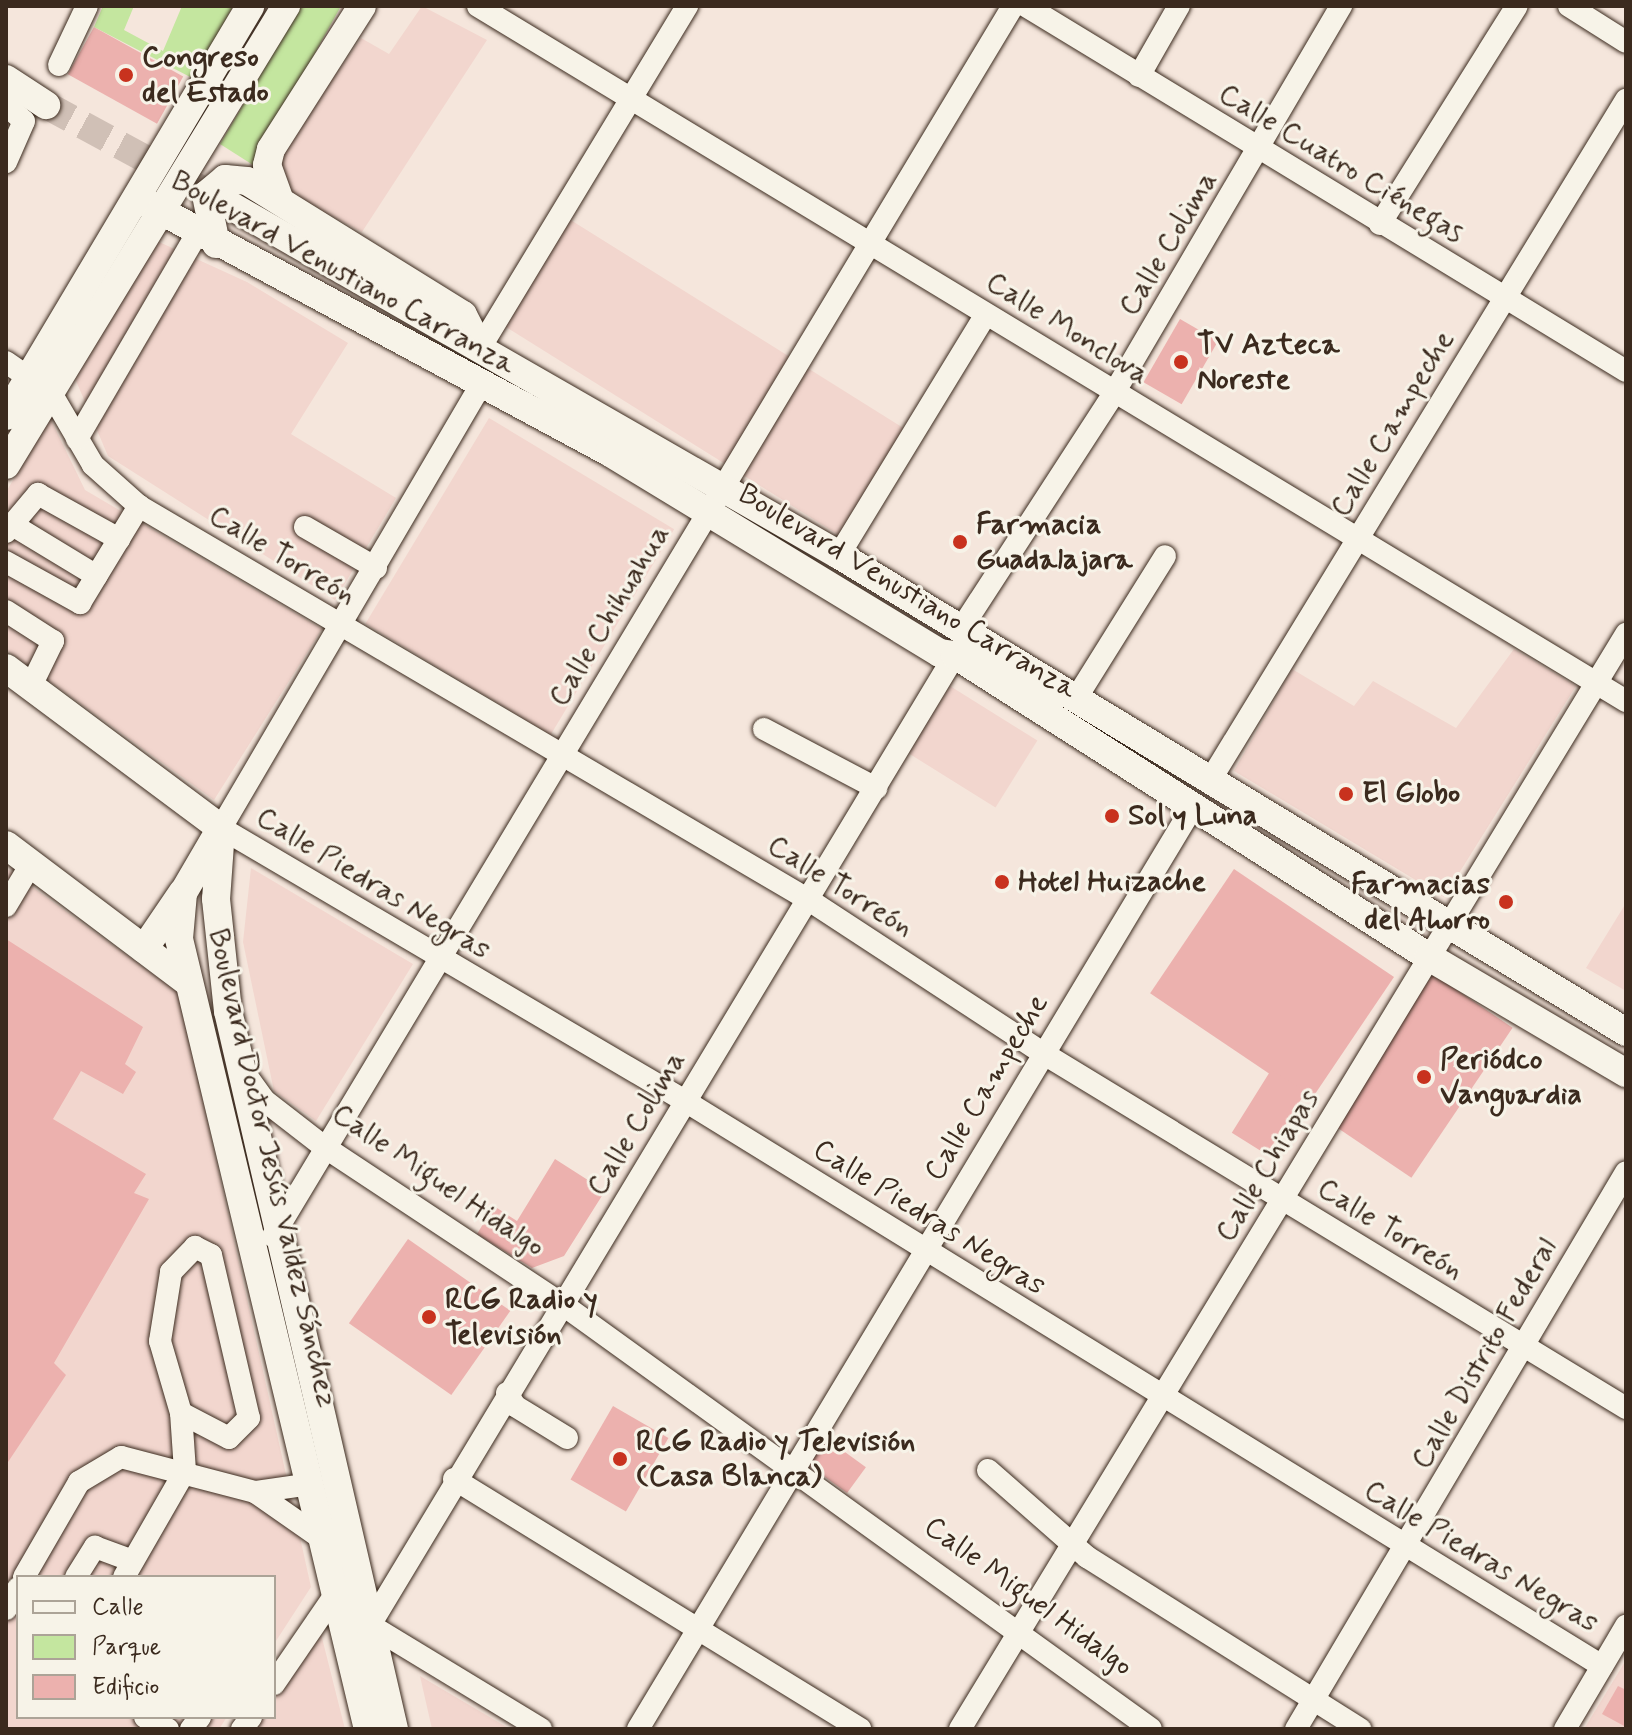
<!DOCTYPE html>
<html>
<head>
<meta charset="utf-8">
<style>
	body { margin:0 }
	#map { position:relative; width:1632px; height:1735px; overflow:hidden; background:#f5e6dc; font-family:Mynerve,sans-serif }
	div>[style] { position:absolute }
	.built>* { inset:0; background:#f2d6ce; transform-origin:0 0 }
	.green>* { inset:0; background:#c4e69f }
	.building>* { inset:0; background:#ecb1ae; transform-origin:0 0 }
	.major-tunnel>* { height:28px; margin-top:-14px; transform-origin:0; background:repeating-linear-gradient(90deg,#d0c0b6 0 28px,transparent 0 42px) }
	.roads { filter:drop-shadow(0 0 2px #3b2a1e) drop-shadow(0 0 2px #3b2a1e) }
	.minor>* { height:22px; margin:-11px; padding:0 11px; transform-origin:11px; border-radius:11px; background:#f7f3e8 }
	.major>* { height:28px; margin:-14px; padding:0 14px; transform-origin:14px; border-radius:14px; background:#f7f3e8 }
	.dots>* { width:22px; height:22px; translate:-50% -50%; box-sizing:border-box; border:4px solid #f7f3e8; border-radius:50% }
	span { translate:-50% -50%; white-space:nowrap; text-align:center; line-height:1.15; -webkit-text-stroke:6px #f7f3e8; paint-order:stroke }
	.poi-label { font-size:30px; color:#3b2a1e; font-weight:700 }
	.left { translate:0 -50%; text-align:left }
	.right { translate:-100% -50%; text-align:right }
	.street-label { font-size:30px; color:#3b2a1e }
	.frame { position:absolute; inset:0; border:8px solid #3b2a1e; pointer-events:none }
	.legend { position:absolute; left:16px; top:1575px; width:260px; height:144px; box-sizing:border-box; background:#f7f3e8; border:2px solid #aca397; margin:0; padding:10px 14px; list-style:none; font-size:24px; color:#3b2a1e }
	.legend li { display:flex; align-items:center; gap:16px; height:40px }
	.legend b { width:40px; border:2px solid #aca397 }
</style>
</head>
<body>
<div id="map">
	<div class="built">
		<i style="clip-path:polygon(422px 6px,487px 40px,362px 232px,289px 194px,276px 160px,361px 38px,389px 54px)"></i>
		<i style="left:569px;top:219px;width:407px;height:125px;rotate:32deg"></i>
		<i style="clip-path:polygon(157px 241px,247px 282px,348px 343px,291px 434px,396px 498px,335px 600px,108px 456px,74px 376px)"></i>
		<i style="clip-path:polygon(50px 418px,85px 490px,322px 629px,214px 800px,6px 650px,6px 492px)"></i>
		<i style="left:489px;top:418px;width:216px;height:240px;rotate:31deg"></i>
		<i style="clip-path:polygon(1514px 649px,1576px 686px,1444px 897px,1234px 771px,1292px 669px,1354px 706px,1373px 681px,1456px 728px)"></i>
		<i style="left:950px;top:686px;width:103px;height:79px;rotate:32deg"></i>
		<i style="clip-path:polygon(6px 868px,179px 993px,311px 1587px,274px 1644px,274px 1577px,18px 1577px,18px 1717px,227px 1717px,219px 1729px,6px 1729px)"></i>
		<i style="clip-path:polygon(251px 868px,413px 964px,316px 1121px,274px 1091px,243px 942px)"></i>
		<i style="clip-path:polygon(1626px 903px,1626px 991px,1586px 968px)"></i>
		<i style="clip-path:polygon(320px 1630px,345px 1729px,253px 1729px,261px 1717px,274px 1717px,274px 1698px)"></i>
		<i style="clip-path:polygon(1626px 1660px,1626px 1729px,1584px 1729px)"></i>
		<i style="clip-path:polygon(420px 1676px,510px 1729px,432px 1729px)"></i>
	</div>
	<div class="green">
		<i style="clip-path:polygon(103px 6px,134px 6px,124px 30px,163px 51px,182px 6px,233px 6px,194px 79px,94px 27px)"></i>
		<i style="clip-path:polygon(301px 6px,341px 6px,253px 165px,220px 144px)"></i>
	</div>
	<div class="building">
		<i style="left:94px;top:27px;width:102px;height:54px;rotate:29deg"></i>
		<i style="left:1180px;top:319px;width:44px;height:73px;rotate:30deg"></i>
		<i style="left:1234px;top:869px;width:193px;height:150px;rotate:34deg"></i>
		<i style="clip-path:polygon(6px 939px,143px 1027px,125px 1064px,136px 1072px,123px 1094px,81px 1071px,53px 1119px,146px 1174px,134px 1193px,149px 1199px,54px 1363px,66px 1375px,6px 1465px)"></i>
		<i style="left:1433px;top:974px;width:96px;height:181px;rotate:34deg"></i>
		<i style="left:1271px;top:1070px;width:41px;height:74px;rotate:32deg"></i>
		<i style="clip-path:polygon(555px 1159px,605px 1191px,564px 1256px,532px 1268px,477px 1234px,494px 1206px,517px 1221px)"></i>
		<i style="left:408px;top:1239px;width:125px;height:103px;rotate:35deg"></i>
		<i style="left:613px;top:1406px;width:64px;height:85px;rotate:30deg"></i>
		<i style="left:823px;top:1436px;width:53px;height:32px;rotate:36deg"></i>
		<i style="clip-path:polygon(1618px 1686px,1626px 1690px,1626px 1727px,1602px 1714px)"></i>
	</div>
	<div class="major-tunnel">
		<i style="left:46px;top:105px;width:197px;rotate:28.5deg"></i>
	</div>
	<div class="roads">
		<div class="minor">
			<i style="left:478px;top:6px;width:1342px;rotate:31.19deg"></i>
			<i style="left:1026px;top:6px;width:702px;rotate:31.31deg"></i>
			<i style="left:1569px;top:6px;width:67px;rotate:32.3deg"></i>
			<i style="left:59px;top:65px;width:65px;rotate:-64.6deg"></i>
			<i style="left:1139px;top:76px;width:81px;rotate:-60.3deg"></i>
			<i style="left:6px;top:105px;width:24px;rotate:42deg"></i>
			<i style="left:24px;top:121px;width:45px;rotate:113.7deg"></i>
			<i style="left:1380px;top:224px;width:257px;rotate:-57.9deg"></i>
			<i style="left:480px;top:348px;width:400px;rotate:-58.8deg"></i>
			<i style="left:6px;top:362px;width:55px;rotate:34.6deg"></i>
			<i style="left:51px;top:393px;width:83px;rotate:59.7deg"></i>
			<i style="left:93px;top:465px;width:62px;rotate:41.7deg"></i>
			<i style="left:139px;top:506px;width:777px;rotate:30.46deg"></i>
			<i style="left:809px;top:900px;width:277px;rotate:33.2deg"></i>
			<i style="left:1041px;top:1052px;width:685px;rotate:31.32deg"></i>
			<i style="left:479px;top:388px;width:510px;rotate:120.39deg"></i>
			<i style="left:221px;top:828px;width:538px;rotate:30.47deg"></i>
			<i style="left:685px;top:1101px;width:1077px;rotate:31.64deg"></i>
			<i style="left:77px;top:439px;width:238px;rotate:-59.7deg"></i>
			<i style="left:11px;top:524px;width:100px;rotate:31.2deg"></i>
			<i style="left:305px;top:527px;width:82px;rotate:30deg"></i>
			<i style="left:6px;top:532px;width:50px;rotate:-49.9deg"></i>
			<i style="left:38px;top:494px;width:93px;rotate:29.1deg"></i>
			<i style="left:839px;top:555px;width:282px;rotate:-58.6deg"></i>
			<i style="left:6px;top:562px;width:85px;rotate:29deg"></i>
			<i style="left:80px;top:603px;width:114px;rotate:-58.7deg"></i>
			<i style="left:6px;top:611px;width:56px;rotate:32.6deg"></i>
			<i style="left:53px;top:641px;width:50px;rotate:116.1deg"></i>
			<i style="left:961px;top:629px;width:281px;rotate:-57deg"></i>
			<i style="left:1114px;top:393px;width:449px;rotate:-59.6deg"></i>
			<i style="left:1077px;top:697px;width:166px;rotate:-58deg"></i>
			<i style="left:764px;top:729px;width:127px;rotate:27.8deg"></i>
			<i style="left:1211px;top:779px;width:796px;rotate:-58.57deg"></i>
			<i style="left:6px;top:906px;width:49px;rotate:-59.2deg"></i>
			<i style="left:246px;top:1075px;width:32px;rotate:54deg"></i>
			<i style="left:265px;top:1101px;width:73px;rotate:37.8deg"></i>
			<i style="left:323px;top:1146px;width:287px;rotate:33.5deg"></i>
			<i style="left:562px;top:1304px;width:726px;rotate:35.81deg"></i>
			<i style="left:273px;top:1236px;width:1435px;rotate:-58.97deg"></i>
			<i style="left:507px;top:1393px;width:15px;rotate:58deg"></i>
			<i style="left:515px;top:1406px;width:61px;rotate:31.6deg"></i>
			<i style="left:988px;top:1470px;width:132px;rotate:41.3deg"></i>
			<i style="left:1087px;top:1557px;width:323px;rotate:32.2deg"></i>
			<i style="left:454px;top:1479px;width:477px;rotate:31.6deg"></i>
			<i style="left:255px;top:1492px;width:57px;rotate:-8.1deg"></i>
			<i style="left:24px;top:1577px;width:110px;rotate:-59.9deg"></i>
			<i style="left:79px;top:1482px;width:49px;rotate:-30.8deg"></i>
			<i style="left:121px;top:1457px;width:138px;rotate:14.6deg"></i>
			<i style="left:255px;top:1492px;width:89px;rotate:34.9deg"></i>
			<i style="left:76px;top:1577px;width:36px;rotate:-58deg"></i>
			<i style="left:95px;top:1547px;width:40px;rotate:20.2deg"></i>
			<i style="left:124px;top:1577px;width:122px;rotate:-60.1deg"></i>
			<i style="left:185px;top:1471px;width:58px;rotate:-93.9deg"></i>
			<i style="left:181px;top:1413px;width:75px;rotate:-106.3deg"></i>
			<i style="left:160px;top:1341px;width:70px;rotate:-80.9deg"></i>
			<i style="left:171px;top:1272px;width:35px;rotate:-46deg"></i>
			<i style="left:195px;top:1247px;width:18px;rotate:27deg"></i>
			<i style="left:211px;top:1255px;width:167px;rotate:76.9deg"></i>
			<i style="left:249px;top:1418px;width:28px;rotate:135deg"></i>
			<i style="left:229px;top:1438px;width:54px;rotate:-152.5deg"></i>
			<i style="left:6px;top:1609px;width:24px;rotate:-60deg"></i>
			<i style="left:370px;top:1625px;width:1133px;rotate:-58.91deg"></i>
			<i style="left:359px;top:1628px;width:11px;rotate:-15deg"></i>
			<i style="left:370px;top:1625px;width:200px;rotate:31.3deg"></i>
			<i style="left:274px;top:1684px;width:108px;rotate:-55.6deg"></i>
			<i style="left:145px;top:1717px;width:26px;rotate:28deg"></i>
			<i style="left:191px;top:1729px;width:15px;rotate:-53deg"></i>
			<i style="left:242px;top:1729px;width:15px;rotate:-53deg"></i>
			<i style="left:638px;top:1729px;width:1075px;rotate:-58.97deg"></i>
			<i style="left:960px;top:1729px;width:1282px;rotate:-58.69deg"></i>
			<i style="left:1296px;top:1729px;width:647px;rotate:-59.35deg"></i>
			<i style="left:1565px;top:1729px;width:120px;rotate:-59.4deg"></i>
		</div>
		<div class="major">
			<i style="left:6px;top:79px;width:48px;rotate:33deg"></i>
			<i style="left:137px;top:198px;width:536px;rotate:28.29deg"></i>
			<i style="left:609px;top:452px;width:387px;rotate:31.3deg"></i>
			<i style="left:940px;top:653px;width:15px;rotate:8deg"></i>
			<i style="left:955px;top:655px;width:562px;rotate:32.5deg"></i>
			<i style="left:1429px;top:957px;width:229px;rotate:30.5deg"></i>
			<i style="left:279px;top:198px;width:35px;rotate:-110deg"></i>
			<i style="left:267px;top:165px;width:16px;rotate:-76deg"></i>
			<i style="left:271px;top:149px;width:169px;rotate:-57.5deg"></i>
			<i style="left:219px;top:199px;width:715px;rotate:29.86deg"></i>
			<i style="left:839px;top:555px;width:920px;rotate:31.22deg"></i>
			<i style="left:216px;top:244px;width:50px;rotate:-101.5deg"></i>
			<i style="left:206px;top:195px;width:25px;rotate:-40deg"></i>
			<i style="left:225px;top:179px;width:22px;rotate:5deg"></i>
			<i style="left:247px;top:181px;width:254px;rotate:31.8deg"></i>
			<i style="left:463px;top:315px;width:37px;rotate:63deg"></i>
			<i style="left:6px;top:416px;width:477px;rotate:-59.2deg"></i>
			<i style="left:6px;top:465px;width:538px;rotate:-58.62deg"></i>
			<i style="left:6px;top:668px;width:268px;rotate:36.7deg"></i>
			<i style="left:221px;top:828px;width:75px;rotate:120.3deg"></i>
			<i style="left:183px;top:893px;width:46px;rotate:95deg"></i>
			<i style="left:179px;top:939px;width:812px;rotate:76.55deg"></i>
			<i style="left:221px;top:830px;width:69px;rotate:94.1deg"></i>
			<i style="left:216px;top:899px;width:113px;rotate:83.9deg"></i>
			<i style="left:228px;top:1011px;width:737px;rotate:76.98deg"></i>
			<i style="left:6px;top:845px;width:228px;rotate:37deg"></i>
			<i style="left:144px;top:949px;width:68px;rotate:-55.8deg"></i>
		</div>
	</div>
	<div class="dots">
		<i style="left:126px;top:75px;background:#c8321e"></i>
		<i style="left:1181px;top:362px;background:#c8321e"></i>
		<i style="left:960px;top:542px;background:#c8321e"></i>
		<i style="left:1346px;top:794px;background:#c8321e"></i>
		<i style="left:1112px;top:816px;background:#c8321e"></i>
		<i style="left:1002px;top:882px;background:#c8321e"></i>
		<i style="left:1506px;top:902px;background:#c8321e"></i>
		<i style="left:1424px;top:1077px;background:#c8321e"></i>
		<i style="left:429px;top:1317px;background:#c8321e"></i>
		<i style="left:620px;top:1459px;background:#c8321e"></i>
	</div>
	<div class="poi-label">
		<span class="left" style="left:142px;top:75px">Congreso<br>del Estado</span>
		<span class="left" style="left:1197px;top:362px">TV Azteca<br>Noreste</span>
		<span class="left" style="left:976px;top:542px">Farmacia<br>Guadalajara</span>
		<span class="left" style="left:1362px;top:794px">El Globo</span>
		<span class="left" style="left:1128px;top:816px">Sol y Luna</span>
		<span class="left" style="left:1018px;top:882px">Hotel Huizache</span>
		<span class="right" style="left:1490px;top:902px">Farmacias<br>del Ahorro</span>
		<span class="left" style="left:1440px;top:1077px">Periódco<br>Vanguardia</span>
		<span class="left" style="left:445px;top:1317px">RCG Radio y<br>Televisión</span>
		<span class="left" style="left:636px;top:1459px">RCG Radio y Televisión<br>(Casa Blanca)</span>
	</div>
	<div class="street-label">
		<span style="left:1341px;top:164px;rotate:31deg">Calle Cuatro Ciénegas</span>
		<span style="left:1169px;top:244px;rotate:-59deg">Calle Colima</span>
		<span style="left:343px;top:273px;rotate:29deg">Boulevard Venustiano Carranza</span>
		<span style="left:1067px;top:329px;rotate:32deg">Calle Monclova</span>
		<span style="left:1393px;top:424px;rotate:-59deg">Calle Campeche</span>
		<span style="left:282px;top:556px;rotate:31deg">Calle Torreón</span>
		<span style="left:907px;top:592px;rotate:31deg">Boulevard Venustiano Carranza</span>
		<span style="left:610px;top:616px;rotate:-59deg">Calle Chihuahua</span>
		<span style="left:373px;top:884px;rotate:31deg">Calle Piedras Negras</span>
		<span style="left:840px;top:887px;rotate:32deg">Calle Torreón</span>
		<span style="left:987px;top:1088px;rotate:-59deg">Calle Campeche</span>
		<span style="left:637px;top:1124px;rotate:-59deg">Calle Colima</span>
		<span style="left:1268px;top:1166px;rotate:-59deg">Calle Chiapas</span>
		<span style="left:272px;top:1168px;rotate:77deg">Boulevard Doctor Jesús Valdez Sánchez</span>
		<span style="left:438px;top:1181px;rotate:34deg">Calle Miguel Hidalgo</span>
		<span style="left:929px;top:1218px;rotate:32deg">Calle Piedras Negras</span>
		<span style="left:1390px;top:1230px;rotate:32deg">Calle Torreón</span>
		<span style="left:1485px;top:1354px;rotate:-60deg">Calle Distrito Federal</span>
		<span style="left:1481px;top:1557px;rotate:31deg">Calle Piedras Negras</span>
		<span style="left:1028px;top:1597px;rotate:36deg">Calle Miguel Hidalgo</span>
	</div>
	<div class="frame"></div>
	<ul class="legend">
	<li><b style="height:10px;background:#f7f3e8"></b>Calle</li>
	<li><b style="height:22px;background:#c4e69f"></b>Parque</li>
	<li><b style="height:22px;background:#ecb1ae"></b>Edificio</li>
	</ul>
</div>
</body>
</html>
